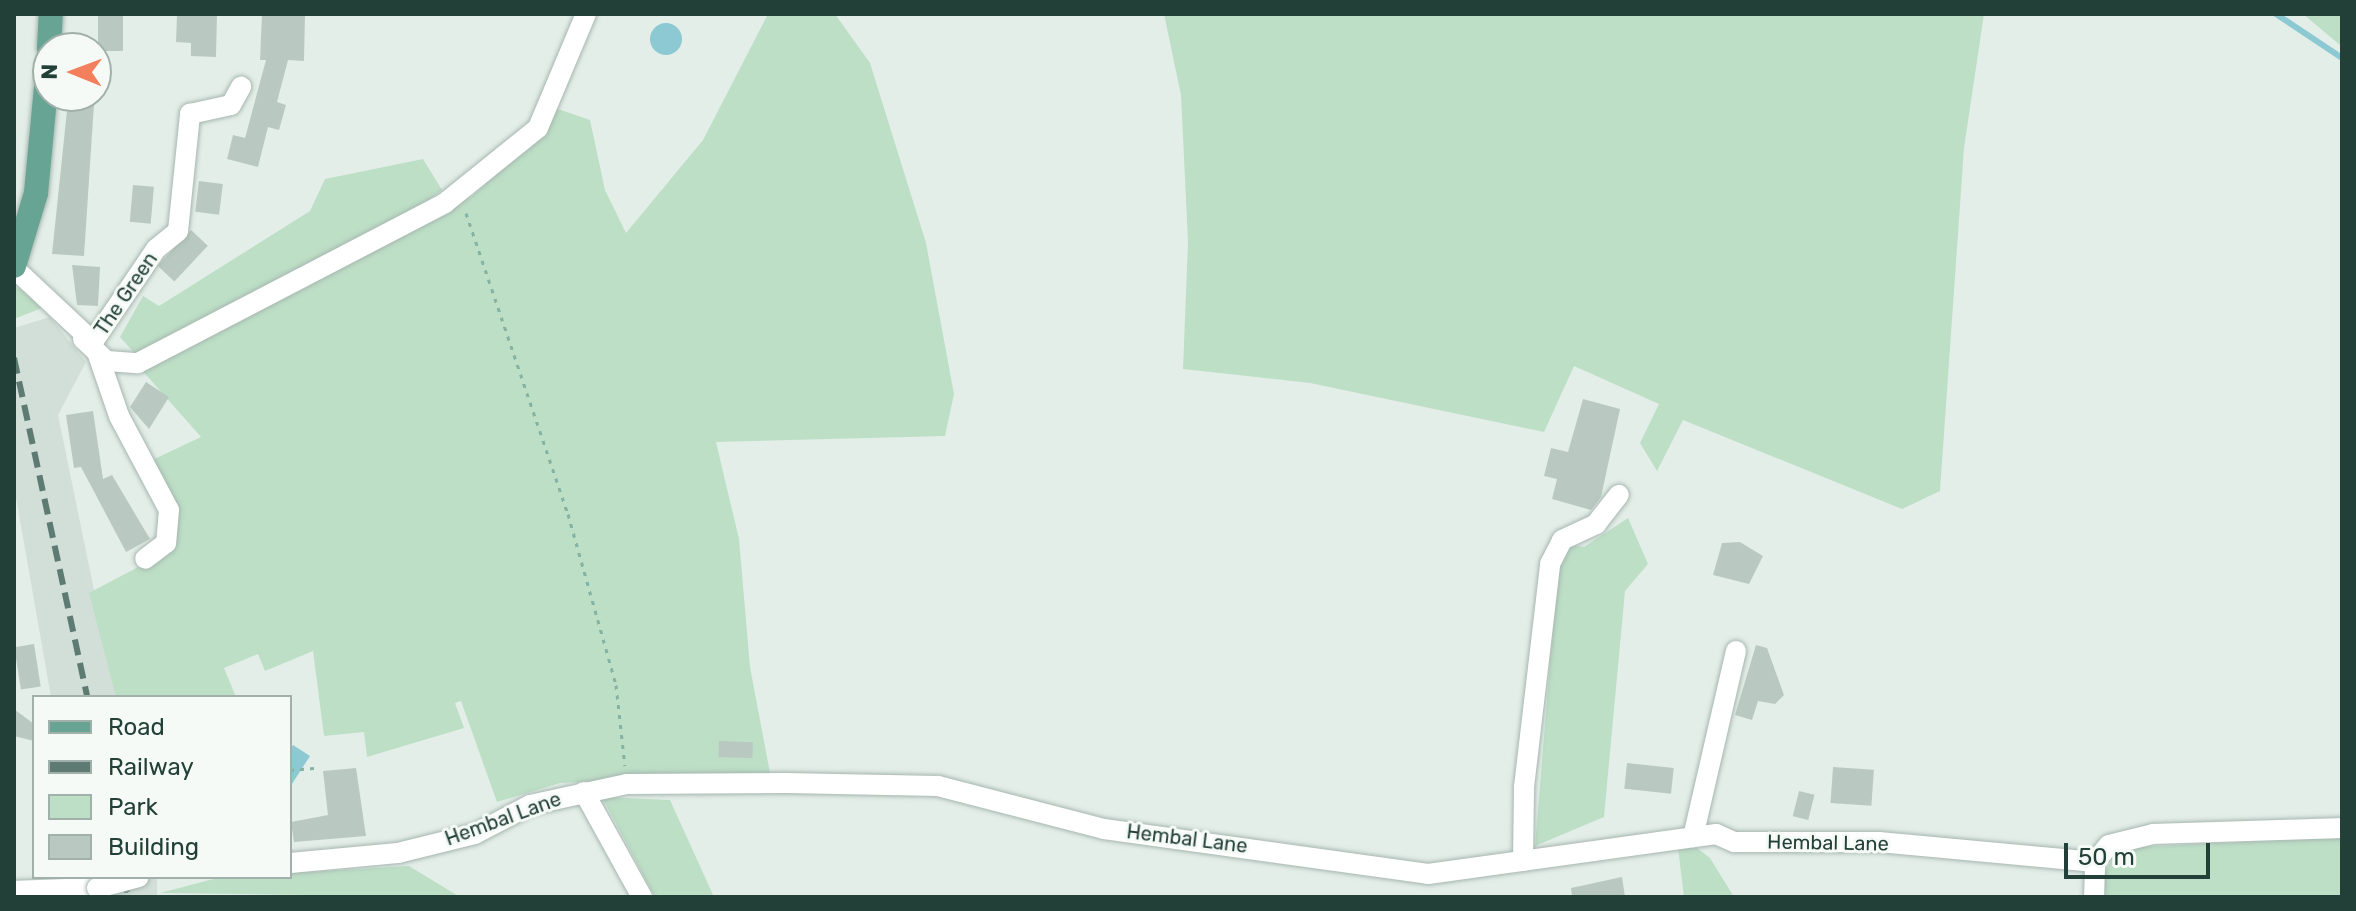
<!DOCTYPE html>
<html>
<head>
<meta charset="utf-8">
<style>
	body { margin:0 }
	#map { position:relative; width:2356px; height:911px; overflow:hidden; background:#e4eee9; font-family:Rubik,sans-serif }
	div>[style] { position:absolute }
	.built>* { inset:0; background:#d2ded8; transform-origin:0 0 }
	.green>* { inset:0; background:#bddfc6 }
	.water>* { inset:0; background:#8cc9d3 }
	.round { border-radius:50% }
	.stream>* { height:6px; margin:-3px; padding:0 3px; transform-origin:3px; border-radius:3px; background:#8cc9d3 }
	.building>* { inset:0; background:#b9c9c2; transform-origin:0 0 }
	.path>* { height:3px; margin-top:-1.5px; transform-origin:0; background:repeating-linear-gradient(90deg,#84b2a3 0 4px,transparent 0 10px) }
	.roads { filter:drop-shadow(0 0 2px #a6b6b0) drop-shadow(0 0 2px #a6b6b0) }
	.minor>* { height:20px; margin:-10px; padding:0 10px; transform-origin:10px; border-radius:10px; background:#fff }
	.major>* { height:24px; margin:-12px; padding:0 12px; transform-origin:12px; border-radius:12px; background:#68a493 }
	.rail>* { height:6px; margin-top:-3px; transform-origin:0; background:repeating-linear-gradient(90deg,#5e7b73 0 16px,transparent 0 24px) }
	.bridges { filter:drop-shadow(0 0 2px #a6b6b0) drop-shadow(0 0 2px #a6b6b0) }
	.minor-bridge>* { height:20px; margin:-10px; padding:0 10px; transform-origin:10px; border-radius:10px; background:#fff }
	span { translate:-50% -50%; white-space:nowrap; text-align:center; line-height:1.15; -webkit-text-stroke:6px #f5faf7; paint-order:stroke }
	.street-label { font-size:20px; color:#234038 }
	.frame { position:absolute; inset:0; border:16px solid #234038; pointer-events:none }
	.legend { position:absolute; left:32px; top:695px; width:260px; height:184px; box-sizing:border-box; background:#f5faf7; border:2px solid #a1b0ab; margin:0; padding:10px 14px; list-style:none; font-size:24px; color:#234038 }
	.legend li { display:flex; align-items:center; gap:16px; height:40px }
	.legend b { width:40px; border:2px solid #a1b0ab }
	.north { position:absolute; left:32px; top:32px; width:80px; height:80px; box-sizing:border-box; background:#f5faf7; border:2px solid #a1b0ab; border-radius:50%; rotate:271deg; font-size:22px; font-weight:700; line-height:32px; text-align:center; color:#234038 }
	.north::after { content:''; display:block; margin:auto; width:28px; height:36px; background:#f37f5d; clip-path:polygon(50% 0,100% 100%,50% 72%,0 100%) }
	.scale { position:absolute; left:2064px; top:843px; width:146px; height:36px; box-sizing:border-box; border:4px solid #234038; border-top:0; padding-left:10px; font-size:24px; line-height:28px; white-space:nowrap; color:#234038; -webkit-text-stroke:6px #f5faf7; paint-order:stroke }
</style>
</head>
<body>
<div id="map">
	<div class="built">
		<i style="clip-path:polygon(50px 317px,86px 362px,58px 415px,116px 697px,51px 697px,14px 486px,14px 328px)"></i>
		<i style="left:80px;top:877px;width:77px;height:20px"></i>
	</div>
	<div class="green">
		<i style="clip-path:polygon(768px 14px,835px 14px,870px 63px,926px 243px,954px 394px,945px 436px,716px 442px,739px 539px,750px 667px,770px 773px,560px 783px,497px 802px,461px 701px,455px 703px,464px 728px,367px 757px,364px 732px,324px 736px,313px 651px,265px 671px,258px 654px,224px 668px,236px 697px,116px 697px,89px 593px,176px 547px,178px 519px,150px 461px,201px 437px,140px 368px,459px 193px,470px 198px,541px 134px,555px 108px,590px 120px,605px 190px,626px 233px,703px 140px)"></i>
		<i style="clip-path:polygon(1164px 14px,1984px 14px,1964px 148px,1940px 491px,1902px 509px,1683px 420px,1657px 471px,1640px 443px,1659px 404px,1574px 366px,1544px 432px,1310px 383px,1183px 369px,1188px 242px,1181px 95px)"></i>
		<i style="clip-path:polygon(2303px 14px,2342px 14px,2342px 47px,2340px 45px)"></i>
		<i style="clip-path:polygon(423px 159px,442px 190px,382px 233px,139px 358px,120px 337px,143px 296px,159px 306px,310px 211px,325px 179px)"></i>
		<i style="clip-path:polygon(16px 287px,22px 290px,42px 308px,14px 319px)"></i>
		<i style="clip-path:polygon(1628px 518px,1648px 564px,1625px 591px,1604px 817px,1535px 846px,1558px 567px,1569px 545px,1584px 547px)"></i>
		<i style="clip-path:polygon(602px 797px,670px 800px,714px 897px,655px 897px)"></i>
		<i style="clip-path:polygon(2342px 837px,2342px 897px,2106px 897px,2103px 876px,2114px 856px,2137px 847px)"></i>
		<i style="clip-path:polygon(1693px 845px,1710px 858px,1734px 897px,1684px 897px,1678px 848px)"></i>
		<i style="clip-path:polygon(409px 866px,460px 897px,160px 893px,221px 877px)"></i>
	</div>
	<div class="water">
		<i class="round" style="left:650px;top:23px;width:32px;height:32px"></i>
		<i style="clip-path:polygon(293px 745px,310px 756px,290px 787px,290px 749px)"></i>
	</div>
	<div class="stream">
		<i style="left:2276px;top:14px;width:79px;rotate:33.7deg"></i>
	</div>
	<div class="building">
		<i style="left:98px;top:14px;width:25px;height:37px"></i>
		<i style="clip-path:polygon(217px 14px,216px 57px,191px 56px,191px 43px,176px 42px,177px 15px)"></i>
		<i style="clip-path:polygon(262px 14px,305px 14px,304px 61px,288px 60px,277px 102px,286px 105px,279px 130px,268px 127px,258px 167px,227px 159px,233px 135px,245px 138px,266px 60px,260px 60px)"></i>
		<i style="clip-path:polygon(68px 101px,94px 104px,84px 256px,52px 254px)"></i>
		<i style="left:199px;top:181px;width:24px;height:31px;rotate:7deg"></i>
		<i style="left:133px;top:185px;width:21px;height:37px;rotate:5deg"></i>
		<i style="left:191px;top:230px;width:23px;height:49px;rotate:43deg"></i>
		<i style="clip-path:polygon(72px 265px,100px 267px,98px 306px,77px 305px)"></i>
		<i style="clip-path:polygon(146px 382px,169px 397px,149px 429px,130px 407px)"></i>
		<i style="clip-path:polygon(1583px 399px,1620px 409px,1601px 497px,1591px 510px,1552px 499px,1557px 479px,1544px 476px,1551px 448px,1568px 452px)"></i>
		<i style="clip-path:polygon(93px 411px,103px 479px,112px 475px,150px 539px,126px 552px,81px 467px,74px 468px,66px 415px)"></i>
		<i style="clip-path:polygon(1740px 542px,1763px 556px,1749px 584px,1713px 575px,1722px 543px)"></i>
		<i style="left:34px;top:644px;width:43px;height:20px;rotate:81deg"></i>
		<i style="clip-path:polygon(1756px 645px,1767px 648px,1784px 695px,1775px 704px,1758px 701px,1752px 720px,1735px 715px)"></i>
		<i style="clip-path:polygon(14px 709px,34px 724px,34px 741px,14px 736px)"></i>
		<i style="left:719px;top:741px;width:34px;height:16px;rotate:2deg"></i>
		<i style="left:1627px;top:763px;width:47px;height:26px;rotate:6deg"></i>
		<i style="left:1833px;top:767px;width:41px;height:36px;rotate:4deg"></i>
		<i style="clip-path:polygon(356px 768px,366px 836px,294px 842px,291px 822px,328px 815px,323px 771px)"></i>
		<i style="left:1799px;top:791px;width:16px;height:26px;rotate:14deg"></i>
		<i style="clip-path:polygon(1622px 877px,1625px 897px,1572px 897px,1571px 888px)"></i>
	</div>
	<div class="path">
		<i style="left:466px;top:213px;width:318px;rotate:71.3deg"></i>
		<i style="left:568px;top:514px;width:178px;rotate:74.3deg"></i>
		<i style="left:616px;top:685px;width:81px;rotate:83.7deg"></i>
		<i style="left:290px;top:770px;width:24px;rotate:-5deg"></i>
	</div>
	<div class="roads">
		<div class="minor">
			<i style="left:14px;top:268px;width:108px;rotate:43.1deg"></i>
			<i style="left:93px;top:342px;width:112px;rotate:-55.9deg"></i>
			<i style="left:156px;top:249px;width:28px;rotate:-39deg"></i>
			<i style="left:178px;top:231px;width:118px;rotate:-84.1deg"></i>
			<i style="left:190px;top:114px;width:42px;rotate:-12.4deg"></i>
			<i style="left:231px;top:105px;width:21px;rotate:-61deg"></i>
			<i style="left:83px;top:339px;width:33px;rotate:43deg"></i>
			<i style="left:107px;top:361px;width:31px;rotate:4deg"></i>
			<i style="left:138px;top:363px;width:346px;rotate:-27.5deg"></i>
			<i style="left:445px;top:203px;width:119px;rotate:-38.9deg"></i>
			<i style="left:538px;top:128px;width:124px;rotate:-67.2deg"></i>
			<i style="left:97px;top:352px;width:68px;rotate:71deg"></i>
			<i style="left:119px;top:416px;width:106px;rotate:62deg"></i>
			<i style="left:169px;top:510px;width:33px;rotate:95deg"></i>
			<i style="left:166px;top:543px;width:26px;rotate:143deg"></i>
			<i style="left:584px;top:792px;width:120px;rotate:61.1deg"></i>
			<i style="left:1693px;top:837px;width:191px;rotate:-77deg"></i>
			<i style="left:1523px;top:861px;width:74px;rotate:-89.2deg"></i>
			<i style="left:1524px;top:787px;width:225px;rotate:-83.3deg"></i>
			<i style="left:1550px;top:564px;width:27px;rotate:-63deg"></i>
			<i style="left:1562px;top:540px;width:38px;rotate:-25deg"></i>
			<i style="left:1596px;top:524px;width:37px;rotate:-52deg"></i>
			<i style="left:290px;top:863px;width:108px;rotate:-5.3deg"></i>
			<i style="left:398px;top:853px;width:79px;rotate:-13.9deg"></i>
			<i style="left:475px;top:834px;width:62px;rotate:-27.8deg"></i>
			<i style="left:530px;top:805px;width:99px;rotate:-12.2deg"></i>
			<i style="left:627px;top:784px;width:159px;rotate:-0.4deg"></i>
			<i style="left:786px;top:783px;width:152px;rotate:1.1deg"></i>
			<i style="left:938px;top:786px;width:171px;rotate:14.5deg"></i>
			<i style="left:1104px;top:829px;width:327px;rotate:7.9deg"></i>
			<i style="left:1428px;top:874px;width:291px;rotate:-7.9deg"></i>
			<i style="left:1716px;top:834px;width:20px;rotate:24deg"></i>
			<i style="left:1734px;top:842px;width:145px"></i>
			<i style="left:1879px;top:842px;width:217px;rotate:5.3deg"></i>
			<i style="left:14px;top:891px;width:83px;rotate:-2.1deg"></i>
			<i style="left:2094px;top:897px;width:35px;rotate:-88deg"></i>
			<i style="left:2095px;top:862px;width:22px;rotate:-51deg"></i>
			<i style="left:2109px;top:845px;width:45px;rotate:-14deg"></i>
			<i style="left:2153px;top:834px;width:189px;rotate:-1.8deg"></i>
		</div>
		<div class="major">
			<i style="left:49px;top:48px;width:34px;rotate:-87deg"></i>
			<i style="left:14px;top:266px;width:76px;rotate:-73.2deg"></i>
			<i style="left:36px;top:193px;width:129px;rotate:-84.6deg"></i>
		</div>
	</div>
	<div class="rail">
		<i style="left:14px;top:358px;width:347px;rotate:77.8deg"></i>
		<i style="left:124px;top:877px;width:20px;rotate:79deg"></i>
	</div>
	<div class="bridges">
		<div class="minor-bridge">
			<i style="left:97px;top:888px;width:43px;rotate:-14.7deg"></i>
		</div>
	</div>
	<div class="street-label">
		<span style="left:126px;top:294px;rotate:-56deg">The Green</span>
		<span style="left:503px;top:819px;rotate:-20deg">Hembal Lane</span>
		<span style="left:1187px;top:839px;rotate:7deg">Hembal Lane</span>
		<span style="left:1828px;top:843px;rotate:1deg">Hembal Lane</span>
	</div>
	<div class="frame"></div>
	<ul class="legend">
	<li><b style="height:10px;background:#68a493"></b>Road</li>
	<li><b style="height:10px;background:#5e7b73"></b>Railway</li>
	<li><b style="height:22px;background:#bddfc6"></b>Park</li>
	<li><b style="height:22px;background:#b9c9c2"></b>Building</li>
	</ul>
	<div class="north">N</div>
	<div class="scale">50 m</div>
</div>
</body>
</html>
